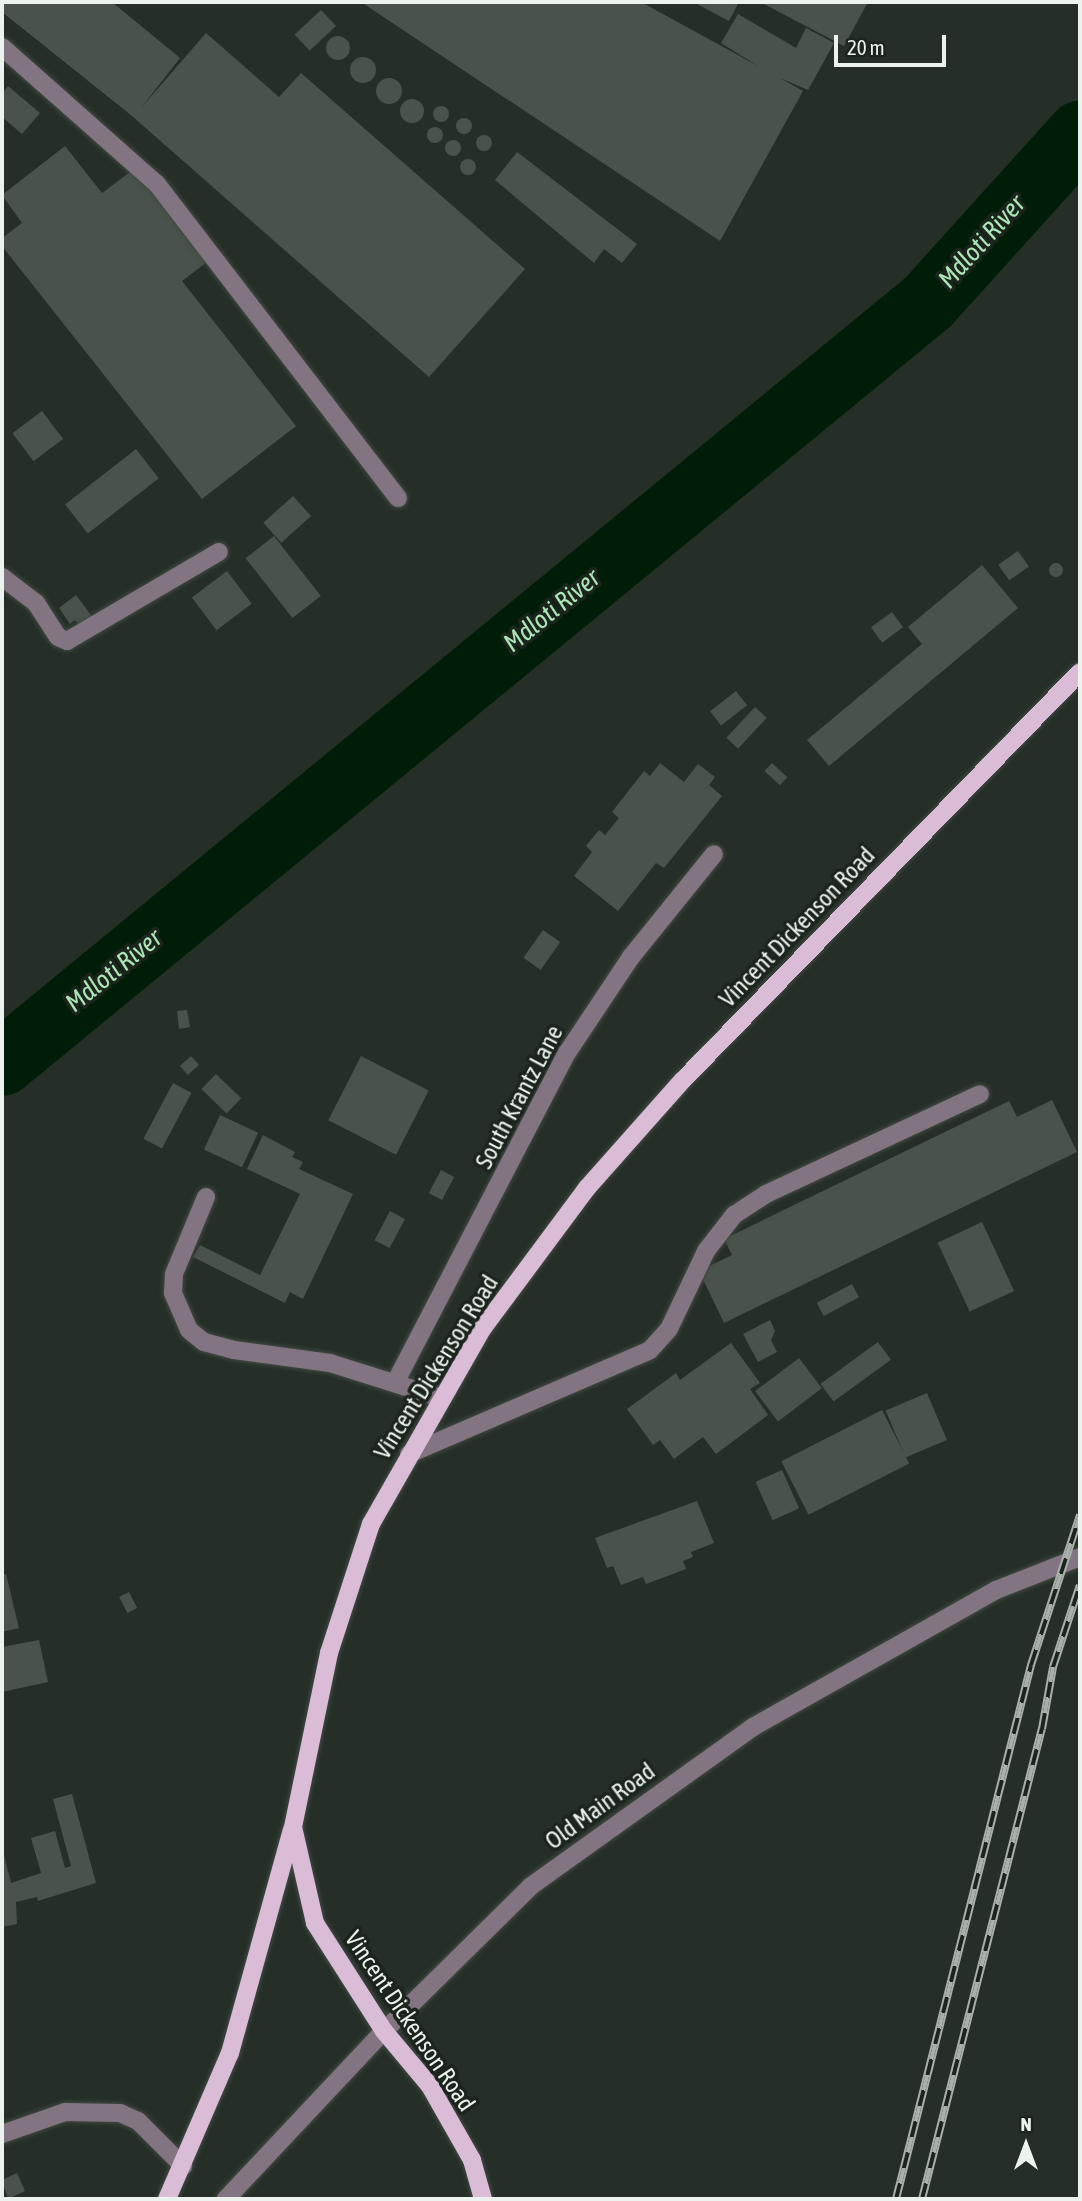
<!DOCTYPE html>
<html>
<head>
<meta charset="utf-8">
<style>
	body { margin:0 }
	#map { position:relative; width:1082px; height:2201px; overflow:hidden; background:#252f27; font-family:"Asap Condensed",sans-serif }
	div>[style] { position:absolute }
	.river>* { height:66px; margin:-33px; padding:0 33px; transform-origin:33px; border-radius:33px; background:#001e07 }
	.building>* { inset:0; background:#49534b; transform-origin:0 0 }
	.round { border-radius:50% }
	.roads { filter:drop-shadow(0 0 2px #414a43) drop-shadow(0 0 2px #414a43) }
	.minor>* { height:18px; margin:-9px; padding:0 9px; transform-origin:9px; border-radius:9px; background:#837481 }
	.major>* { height:18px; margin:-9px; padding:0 9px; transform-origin:9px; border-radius:9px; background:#dabcd7 }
	.rail>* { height:8px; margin-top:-4px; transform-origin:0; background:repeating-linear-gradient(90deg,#1c251d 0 16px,#a9b0aa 0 32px); box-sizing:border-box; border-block:2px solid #a9b0aa }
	span { translate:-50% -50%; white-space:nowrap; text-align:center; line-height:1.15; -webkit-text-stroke:7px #1c251d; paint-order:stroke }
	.street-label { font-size:24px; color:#ecf2ed }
	.water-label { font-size:26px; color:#ace6b6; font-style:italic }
	.frame { position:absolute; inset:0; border:4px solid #ecf2ed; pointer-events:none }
	.north { position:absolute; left:991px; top:2110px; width:70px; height:70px; -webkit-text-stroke:5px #1c251d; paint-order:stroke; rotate:0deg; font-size:19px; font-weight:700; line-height:28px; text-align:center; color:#ecf2ed }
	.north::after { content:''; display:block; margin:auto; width:24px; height:32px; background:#ecf2ed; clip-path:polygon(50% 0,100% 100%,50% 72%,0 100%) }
	.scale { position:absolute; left:834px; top:35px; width:112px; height:32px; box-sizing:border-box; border:4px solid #ecf2ed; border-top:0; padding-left:9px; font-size:21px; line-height:24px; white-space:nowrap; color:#ecf2ed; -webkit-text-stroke:5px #1c251d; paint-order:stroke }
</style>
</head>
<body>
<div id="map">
	<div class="river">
		<i style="left:2px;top:1063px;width:1199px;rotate:-39.41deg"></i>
		<i style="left:928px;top:302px;width:227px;rotate:-47.9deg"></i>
	</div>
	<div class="building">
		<i style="clip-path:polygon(2px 2px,112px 2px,180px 58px,141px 108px,206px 33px,279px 97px,301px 73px,525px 269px,429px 377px,132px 116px,2px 12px)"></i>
		<i style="clip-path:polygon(361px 2px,641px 2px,758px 66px,721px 43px,738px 14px,796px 48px,806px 28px,834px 43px,808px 90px,780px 78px,803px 91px,720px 241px)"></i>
		<i style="clip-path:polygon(693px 2px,739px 2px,729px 21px)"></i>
		<i style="clip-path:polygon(760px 2px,868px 2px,844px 46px)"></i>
		<i style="left:321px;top:10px;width:22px;height:36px;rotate:47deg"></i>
		<i class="round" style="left:326px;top:36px;width:24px;height:24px"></i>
		<i class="round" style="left:350px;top:57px;width:26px;height:26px"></i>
		<i class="round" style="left:376px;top:78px;width:26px;height:26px"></i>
		<i style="clip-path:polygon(8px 86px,40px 113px,22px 134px,2px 117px,2px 94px)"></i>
		<i class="round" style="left:400px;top:99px;width:24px;height:24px"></i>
		<i class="round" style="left:433px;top:106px;width:16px;height:16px"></i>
		<i class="round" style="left:456px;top:118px;width:16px;height:16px"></i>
		<i class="round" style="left:427px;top:127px;width:16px;height:16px"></i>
		<i class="round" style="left:476px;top:135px;width:16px;height:16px"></i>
		<i class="round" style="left:445px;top:140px;width:16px;height:16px"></i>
		<i style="clip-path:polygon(65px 146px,102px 193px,134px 169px,207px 262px,182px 281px,296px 426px,202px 499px,2px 246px,2px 238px,22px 223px,2px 195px)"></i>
		<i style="clip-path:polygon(517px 152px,637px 244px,622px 263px,604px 249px,594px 263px,495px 180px)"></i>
		<i class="round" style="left:460px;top:159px;width:16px;height:16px"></i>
		<i style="left:42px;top:411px;width:35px;height:37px;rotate:53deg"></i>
		<i style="left:136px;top:449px;width:37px;height:90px;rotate:52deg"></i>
		<i style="left:293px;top:496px;width:27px;height:40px;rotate:48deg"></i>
		<i style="left:274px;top:536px;width:76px;height:36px;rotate:52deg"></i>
		<i style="left:1018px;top:551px;width:19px;height:24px;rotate:55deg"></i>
		<i class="round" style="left:1049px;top:563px;width:14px;height:14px"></i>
		<i style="clip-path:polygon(982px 565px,1018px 608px,829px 766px,807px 740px,922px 644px,908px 627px)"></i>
		<i style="left:227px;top:571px;width:41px;height:44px;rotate:53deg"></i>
		<i style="clip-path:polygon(76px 595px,96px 622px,84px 631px,75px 620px,70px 624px,59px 608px)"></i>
		<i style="left:892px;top:612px;width:19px;height:26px;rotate:54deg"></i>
		<i style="left:736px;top:691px;width:18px;height:33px;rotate:52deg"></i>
		<i style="left:755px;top:707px;width:16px;height:42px;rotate:43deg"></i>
		<i style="clip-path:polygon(660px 763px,684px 782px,698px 764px,715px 777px,709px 785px,722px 796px,664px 868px,656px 863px,618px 911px,574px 876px,592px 852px,586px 846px,599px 830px,605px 835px,619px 818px,612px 812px,644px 771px,650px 776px)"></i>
		<i style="left:772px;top:763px;width:21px;height:11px;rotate:43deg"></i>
		<i style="left:543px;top:930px;width:21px;height:34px;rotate:35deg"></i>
		<i style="clip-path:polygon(187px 1010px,190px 1027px,179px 1029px,177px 1011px)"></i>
		<i style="left:191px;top:1056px;width:12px;height:15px;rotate:48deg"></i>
		<i style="left:361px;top:1056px;width:76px;height:72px;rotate:27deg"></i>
		<i style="left:216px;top:1074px;width:35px;height:21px;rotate:44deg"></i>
		<i style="left:173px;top:1083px;width:21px;height:63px;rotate:28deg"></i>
		<i style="clip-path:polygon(1052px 1100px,1077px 1152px,724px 1323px,699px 1271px,732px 1255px,724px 1239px,1009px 1101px,1017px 1117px)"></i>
		<i style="left:220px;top:1115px;width:42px;height:38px;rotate:25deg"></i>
		<i style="clip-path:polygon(263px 1135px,295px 1152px,292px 1157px,303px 1162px,299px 1169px,353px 1194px,303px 1299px,290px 1292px,285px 1303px,193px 1257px,200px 1245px,260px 1275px,300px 1194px,247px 1169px)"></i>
		<i style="left:441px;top:1170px;width:15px;height:26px;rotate:28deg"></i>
		<i style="left:390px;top:1211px;width:17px;height:33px;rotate:28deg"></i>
		<i style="left:982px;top:1222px;width:76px;height:49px;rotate:65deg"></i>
		<i style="left:852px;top:1284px;width:15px;height:40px;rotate:62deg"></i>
		<i style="clip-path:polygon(770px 1320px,775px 1331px,771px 1340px,777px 1352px,758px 1362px,743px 1334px)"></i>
		<i style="left:878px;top:1342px;width:22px;height:71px;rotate:54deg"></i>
		<i style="clip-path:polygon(731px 1343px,760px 1383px,750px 1389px,768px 1415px,716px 1454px,703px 1437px,674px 1459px,660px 1440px,653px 1445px,627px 1409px,676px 1373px,680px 1380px)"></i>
		<i style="left:799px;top:1358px;width:38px;height:55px;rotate:53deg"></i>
		<i style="left:927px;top:1393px;width:51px;height:45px;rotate:67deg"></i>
		<i style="left:882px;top:1410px;width:60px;height:113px;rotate:63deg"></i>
		<i style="left:782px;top:1470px;width:42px;height:29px;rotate:66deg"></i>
		<i style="clip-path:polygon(697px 1501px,714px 1543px,691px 1552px,693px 1557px,683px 1561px,686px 1569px,646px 1584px,643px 1577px,621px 1585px,613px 1566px,607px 1568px,595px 1538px)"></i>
		<i style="clip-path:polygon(6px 1574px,19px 1628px,2px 1632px,2px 1575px)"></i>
		<i style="left:129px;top:1592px;width:18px;height:11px;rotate:63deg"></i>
		<i style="clip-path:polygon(39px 1640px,48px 1682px,2px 1692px,2px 1647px)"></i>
		<i style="clip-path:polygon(72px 1794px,96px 1883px,38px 1901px,37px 1897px,16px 1902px,17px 1924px,2px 1927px,2px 1847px,11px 1883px,41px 1873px,31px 1838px,55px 1831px,65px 1868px,71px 1866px,53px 1799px)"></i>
		<i style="clip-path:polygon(17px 2173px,25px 2191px,8px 2199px,2px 2180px)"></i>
	</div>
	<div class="roads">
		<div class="minor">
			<i style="left:2px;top:47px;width:207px;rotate:41.5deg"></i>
			<i style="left:157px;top:184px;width:396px;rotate:52.5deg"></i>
			<i style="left:2px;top:577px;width:43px;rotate:37.4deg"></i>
			<i style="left:36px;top:603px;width:40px;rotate:57.1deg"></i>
			<i style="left:58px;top:637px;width:10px;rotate:24deg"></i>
			<i style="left:67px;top:641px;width:176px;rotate:-30.4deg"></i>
			<i style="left:206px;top:1197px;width:83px;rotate:112.6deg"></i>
			<i style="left:174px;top:1274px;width:19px;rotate:93deg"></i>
			<i style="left:173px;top:1293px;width:40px;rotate:66.6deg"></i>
			<i style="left:189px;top:1330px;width:19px;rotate:39deg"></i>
			<i style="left:204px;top:1342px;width:31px;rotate:15deg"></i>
			<i style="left:234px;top:1350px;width:97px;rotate:7.7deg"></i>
			<i style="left:330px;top:1363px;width:116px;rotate:17.5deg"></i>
			<i style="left:396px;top:1381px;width:370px;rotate:-62.5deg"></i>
			<i style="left:567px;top:1053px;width:115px;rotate:-56.3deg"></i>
			<i style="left:631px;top:957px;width:132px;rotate:-51.1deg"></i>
			<i style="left:409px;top:1454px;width:262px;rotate:-23.3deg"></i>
			<i style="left:650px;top:1350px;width:28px;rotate:-48deg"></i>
			<i style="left:669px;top:1329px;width:86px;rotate:-64.6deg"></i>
			<i style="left:706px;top:1251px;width:46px;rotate:-52.1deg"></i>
			<i style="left:734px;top:1215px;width:38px;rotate:-33deg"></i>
			<i style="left:766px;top:1194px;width:236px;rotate:-25deg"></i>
			<i style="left:2px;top:2134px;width:67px;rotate:-19.2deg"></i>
			<i style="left:65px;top:2112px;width:55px;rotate:1deg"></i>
			<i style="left:120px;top:2113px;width:20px;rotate:24deg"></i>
			<i style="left:138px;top:2121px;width:64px;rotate:45deg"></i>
			<i style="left:226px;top:2199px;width:231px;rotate:-46.8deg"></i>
			<i style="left:384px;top:2031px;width:206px;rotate:-44.6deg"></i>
			<i style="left:531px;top:1886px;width:273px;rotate:-35.6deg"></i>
			<i style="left:753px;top:1727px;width:279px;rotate:-29.4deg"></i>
			<i style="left:996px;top:1590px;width:90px;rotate:-21.4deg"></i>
		</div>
		<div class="major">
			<i style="left:167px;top:2199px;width:159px;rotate:-66.7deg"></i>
			<i style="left:230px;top:2053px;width:231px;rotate:-74.5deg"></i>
			<i style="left:483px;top:2199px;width:41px;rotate:-105.8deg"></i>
			<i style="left:472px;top:2160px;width:85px;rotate:-119.6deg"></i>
			<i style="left:430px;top:2086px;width:72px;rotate:-129.9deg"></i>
			<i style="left:384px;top:2031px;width:128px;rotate:-122.6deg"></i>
			<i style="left:315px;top:1923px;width:98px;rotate:-102.9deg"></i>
			<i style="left:293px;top:1827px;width:178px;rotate:-78.3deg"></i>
			<i style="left:329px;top:1653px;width:136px;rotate:-72deg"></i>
			<i style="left:371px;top:1524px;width:226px;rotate:-60.3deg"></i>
			<i style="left:483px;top:1328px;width:174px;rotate:-53.4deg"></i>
			<i style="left:587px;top:1188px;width:144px;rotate:-48.4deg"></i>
			<i style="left:683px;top:1080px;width:569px;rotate:-45.78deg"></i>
		</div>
	</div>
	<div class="rail">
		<i style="left:896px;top:2199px;width:551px;rotate:-75.81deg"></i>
		<i style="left:1031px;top:1665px;width:158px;rotate:-71.9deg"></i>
		<i style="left:922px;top:2199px;width:485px;rotate:-75.7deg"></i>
		<i style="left:1042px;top:1729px;width:63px;rotate:-79.9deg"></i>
		<i style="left:1053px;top:1667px;width:86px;rotate:-71.8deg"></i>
	</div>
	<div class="street-label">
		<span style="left:797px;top:927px;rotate:-46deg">Vincent Dickenson Road</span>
		<span style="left:519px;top:1097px;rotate:-62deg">South Krantz Lane</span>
		<span style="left:436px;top:1367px;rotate:-58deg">Vincent Dickenson Road</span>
		<span style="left:600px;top:1806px;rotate:-36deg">Old Main Road</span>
		<span style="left:410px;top:2021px;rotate:56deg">Vincent Dickenson Road</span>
	</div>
	<div class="water-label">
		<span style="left:982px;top:242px;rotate:-48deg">Mdloti River</span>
		<span style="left:552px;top:611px;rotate:-39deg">Mdloti River</span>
		<span style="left:114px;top:971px;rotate:-39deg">Mdloti River</span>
	</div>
	<div class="frame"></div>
	<div class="north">N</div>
	<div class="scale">20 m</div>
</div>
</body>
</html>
